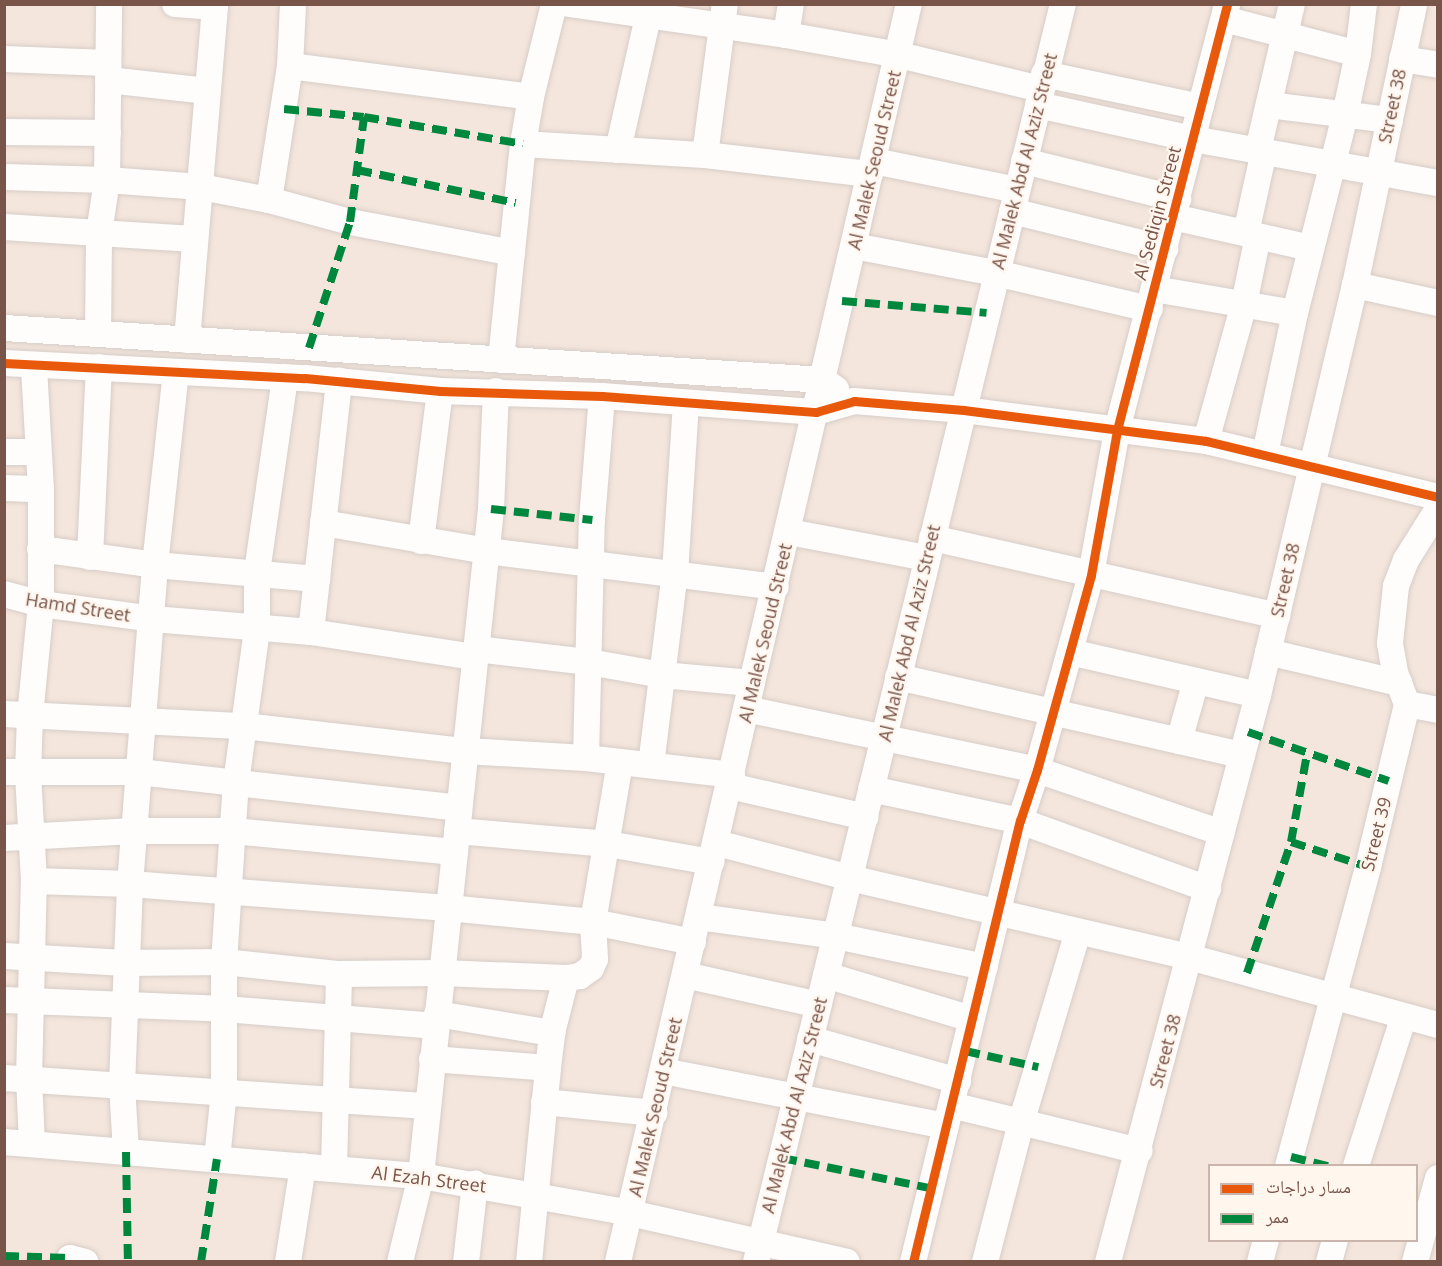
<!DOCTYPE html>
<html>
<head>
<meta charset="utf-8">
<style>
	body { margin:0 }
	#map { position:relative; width:1442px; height:1266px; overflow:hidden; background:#f8f2ec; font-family:"Open Sans","Noto Naskh Arabic",sans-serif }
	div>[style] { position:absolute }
	.residential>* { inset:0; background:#f4e6dc }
	.roads { filter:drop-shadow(0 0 2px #d7cdc8) drop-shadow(0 0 2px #d7cdc8) }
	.minor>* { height:26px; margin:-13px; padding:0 13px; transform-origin:13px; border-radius:13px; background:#fefdfc }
	.quiet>* { height:8px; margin-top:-4px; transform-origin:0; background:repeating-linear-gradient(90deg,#00873e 0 15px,transparent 0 23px) }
	.cycleway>* { height:9px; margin:-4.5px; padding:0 4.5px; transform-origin:4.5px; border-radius:4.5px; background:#e8590c }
	span { translate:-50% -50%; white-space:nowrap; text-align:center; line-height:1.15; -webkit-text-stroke:4.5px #fff6ee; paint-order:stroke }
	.street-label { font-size:18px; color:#795449 }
	.frame { position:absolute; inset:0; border:6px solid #795449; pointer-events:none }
	.legend { position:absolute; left:1208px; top:1164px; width:210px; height:78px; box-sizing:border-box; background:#fff6ee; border:2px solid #c9b5ac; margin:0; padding:8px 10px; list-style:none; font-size:18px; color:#795449 }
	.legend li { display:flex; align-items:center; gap:12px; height:30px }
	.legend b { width:30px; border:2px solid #c9b5ac }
</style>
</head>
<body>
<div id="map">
	<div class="residential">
		<i style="clip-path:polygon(evenodd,5px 5px,1437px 5px,1437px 1261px,5px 1262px,5px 5px,1210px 1166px,1416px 1166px,1416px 1240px,1210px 1240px,1210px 1166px)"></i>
	</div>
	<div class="roads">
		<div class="minor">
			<i style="left:175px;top:4px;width:40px;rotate:4.3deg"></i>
			<i style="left:569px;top:4px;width:219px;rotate:8.1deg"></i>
			<i style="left:786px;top:35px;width:115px;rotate:10deg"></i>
			<i style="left:899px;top:55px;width:146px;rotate:13.5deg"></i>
			<i style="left:1224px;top:19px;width:138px;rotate:14.6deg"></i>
			<i style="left:786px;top:35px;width:31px;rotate:-81deg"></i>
			<i style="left:4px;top:59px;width:103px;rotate:2.2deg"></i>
			<i style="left:1402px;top:59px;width:36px;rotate:9deg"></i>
			<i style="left:290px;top:66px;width:243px;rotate:7.3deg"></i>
			<i style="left:1044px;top:74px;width:160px;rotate:11.9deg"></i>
			<i style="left:108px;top:80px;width:100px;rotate:6.3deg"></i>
			<i style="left:1038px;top:105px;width:159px;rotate:12.4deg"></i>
			<i style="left:1193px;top:139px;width:249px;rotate:10.2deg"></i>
			<i style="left:1269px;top:105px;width:122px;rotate:7.1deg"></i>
			<i style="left:4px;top:132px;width:104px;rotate:0.6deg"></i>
			<i style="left:523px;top:144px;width:182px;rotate:3.5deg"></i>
			<i style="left:705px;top:155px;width:166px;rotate:6.6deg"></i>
			<i style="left:618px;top:150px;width:150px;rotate:-77.3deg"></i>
			<i style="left:1258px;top:150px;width:150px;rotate:-76.9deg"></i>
			<i style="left:705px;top:155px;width:152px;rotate:-82.5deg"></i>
			<i style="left:874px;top:161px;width:146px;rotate:11.5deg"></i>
			<i style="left:1024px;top:161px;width:159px;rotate:13.9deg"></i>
			<i style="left:4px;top:177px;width:103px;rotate:1.7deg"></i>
			<i style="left:107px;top:180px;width:94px;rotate:4.3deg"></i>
			<i style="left:201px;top:187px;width:69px;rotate:10.8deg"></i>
			<i style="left:269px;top:200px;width:84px;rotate:15.2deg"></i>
			<i style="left:350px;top:222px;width:165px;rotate:10.8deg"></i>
			<i style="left:269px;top:200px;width:136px;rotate:-81.1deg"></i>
			<i style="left:290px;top:66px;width:62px;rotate:-87.2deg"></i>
			<i style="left:1012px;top:211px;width:158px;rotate:13.9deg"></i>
			<i style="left:1173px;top:217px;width:141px;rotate:12.7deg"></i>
			<i style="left:4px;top:227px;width:190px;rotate:3.6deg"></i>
			<i style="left:1246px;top:233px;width:84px;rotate:-77.6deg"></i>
			<i style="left:854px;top:246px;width:145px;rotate:10.8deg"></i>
			<i style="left:996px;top:273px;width:158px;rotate:13.2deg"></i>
			<i style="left:1355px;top:285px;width:85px;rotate:12.2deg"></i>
			<i style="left:1154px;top:289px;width:143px;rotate:9.7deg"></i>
			<i style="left:4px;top:328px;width:821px;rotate:3.63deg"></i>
			<i style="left:823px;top:380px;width:16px;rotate:35deg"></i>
			<i style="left:98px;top:334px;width:101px;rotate:-89.4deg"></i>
			<i style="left:99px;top:233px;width:54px;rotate:-81.4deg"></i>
			<i style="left:107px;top:180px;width:176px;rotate:-89.3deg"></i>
			<i style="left:187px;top:340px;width:337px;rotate:-85.2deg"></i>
			<i style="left:501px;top:360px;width:217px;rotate:-84.2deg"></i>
			<i style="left:523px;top:144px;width:48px;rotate:-80.3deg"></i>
			<i style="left:531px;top:97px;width:96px;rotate:-76.1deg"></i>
			<i style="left:4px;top:363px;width:301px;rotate:2.9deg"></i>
			<i style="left:305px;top:378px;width:136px;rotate:5.5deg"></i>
			<i style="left:440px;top:391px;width:162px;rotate:1.8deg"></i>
			<i style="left:602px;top:396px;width:215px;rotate:4.3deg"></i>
			<i style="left:816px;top:412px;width:40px;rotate:-16deg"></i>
			<i style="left:854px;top:401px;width:110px;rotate:4.7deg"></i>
			<i style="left:964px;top:410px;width:244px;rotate:7.3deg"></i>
			<i style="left:1206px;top:441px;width:239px;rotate:13.6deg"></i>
			<i style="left:1206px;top:441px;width:142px;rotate:-74.5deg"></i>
			<i style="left:1244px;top:304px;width:69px;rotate:-78.4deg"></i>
			<i style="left:4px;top:452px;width:34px"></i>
			<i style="left:1265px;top:454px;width:144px;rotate:-78deg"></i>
			<i style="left:1295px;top:313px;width:204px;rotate:-75.8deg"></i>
			<i style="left:1345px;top:115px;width:62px;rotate:-78deg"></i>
			<i style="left:1358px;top:54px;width:50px;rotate:-83.2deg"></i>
			<i style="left:4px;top:488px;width:37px;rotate:2deg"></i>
			<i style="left:323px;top:523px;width:166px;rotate:9.7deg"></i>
			<i style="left:487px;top:551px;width:291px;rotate:7.1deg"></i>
			<i style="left:789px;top:532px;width:140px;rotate:10.7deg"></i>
			<i style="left:932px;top:538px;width:354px;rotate:12.7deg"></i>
			<i style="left:421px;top:541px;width:151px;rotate:-82.8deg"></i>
			<i style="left:40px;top:549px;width:116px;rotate:7.9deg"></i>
			<i style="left:155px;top:565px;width:163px;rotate:4.9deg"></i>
			<i style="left:90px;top:557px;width:190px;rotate:-87.3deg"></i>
			<i style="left:4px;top:594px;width:38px;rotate:15deg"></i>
			<i style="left:41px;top:604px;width:113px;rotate:7.6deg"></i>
			<i style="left:153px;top:619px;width:159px;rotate:4.7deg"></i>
			<i style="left:311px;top:632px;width:166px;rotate:8.7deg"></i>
			<i style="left:311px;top:632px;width:253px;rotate:-83.6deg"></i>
			<i style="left:476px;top:649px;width:114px;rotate:6.6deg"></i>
			<i style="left:589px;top:662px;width:74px;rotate:10.1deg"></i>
			<i style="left:662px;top:675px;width:90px;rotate:5.1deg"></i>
			<i style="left:1070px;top:652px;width:193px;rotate:12.9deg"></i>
			<i style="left:1268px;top:652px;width:135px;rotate:13.3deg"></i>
			<i style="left:898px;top:677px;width:353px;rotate:12.8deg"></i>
			<i style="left:1407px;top:704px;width:32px;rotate:11deg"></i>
			<i style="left:746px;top:709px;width:297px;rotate:11.8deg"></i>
			<i style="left:1037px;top:770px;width:195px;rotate:18.8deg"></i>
			<i style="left:4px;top:714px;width:240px;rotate:2.9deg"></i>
			<i style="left:244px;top:726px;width:222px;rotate:6.5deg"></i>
			<i style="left:465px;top:751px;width:121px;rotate:3.3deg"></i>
			<i style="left:586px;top:758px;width:147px;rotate:6.6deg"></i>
			<i style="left:1179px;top:741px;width:62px;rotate:-74.2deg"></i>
			<i style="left:586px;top:758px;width:238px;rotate:-88.6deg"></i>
			<i style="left:592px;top:520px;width:124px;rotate:-85.4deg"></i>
			<i style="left:651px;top:765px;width:193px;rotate:-82.9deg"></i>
			<i style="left:675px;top:573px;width:170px;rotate:-86.3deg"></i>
			<i style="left:4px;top:772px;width:135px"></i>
			<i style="left:139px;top:772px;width:321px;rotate:6.4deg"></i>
			<i style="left:730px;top:786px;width:139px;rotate:12.9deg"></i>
			<i style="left:871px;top:789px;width:152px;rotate:12.1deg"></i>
			<i style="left:1020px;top:821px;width:200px;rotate:19.9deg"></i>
			<i style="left:457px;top:831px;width:152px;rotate:4.9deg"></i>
			<i style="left:608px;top:844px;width:105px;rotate:9.9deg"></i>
			<i style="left:4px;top:838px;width:130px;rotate:-3.1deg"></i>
			<i style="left:134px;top:831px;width:99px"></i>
			<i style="left:233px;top:831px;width:223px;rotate:5.4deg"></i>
			<i style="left:717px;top:843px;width:138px;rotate:14.7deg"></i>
			<i style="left:850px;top:878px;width:348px;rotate:13.1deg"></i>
			<i style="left:1189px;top:957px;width:258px;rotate:15.3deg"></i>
			<i style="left:34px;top:881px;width:96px;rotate:1.8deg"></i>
			<i style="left:130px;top:884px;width:319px;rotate:4.3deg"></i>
			<i style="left:448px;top:908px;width:146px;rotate:5.5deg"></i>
			<i style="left:593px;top:922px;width:102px;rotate:11.3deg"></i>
			<i style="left:699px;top:917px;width:138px;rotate:7.9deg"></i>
			<i style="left:836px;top:936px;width:152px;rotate:11.8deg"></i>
			<i style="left:4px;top:956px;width:121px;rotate:3.3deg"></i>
			<i style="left:125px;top:963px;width:99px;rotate:-0.6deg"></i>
			<i style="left:224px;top:962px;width:116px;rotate:6deg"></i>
			<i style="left:339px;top:974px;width:103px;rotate:-0.6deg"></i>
			<i style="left:442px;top:973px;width:124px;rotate:2.3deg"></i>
			<i style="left:566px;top:978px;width:14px;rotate:-8deg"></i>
			<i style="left:580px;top:976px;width:14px;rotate:-36deg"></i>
			<i style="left:591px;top:968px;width:10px;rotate:-66deg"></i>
			<i style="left:595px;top:959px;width:37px;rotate:-93deg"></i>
			<i style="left:593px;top:922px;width:162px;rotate:-80.4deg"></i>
			<i style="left:685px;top:975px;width:137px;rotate:12.6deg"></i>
			<i style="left:826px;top:975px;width:152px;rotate:16.8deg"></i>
			<i style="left:4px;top:1000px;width:221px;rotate:2.3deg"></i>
			<i style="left:225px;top:1009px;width:212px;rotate:4.6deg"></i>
			<i style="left:437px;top:1014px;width:117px;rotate:9.4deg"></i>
			<i style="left:810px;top:1039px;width:154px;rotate:15.8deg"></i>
			<i style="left:432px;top:1059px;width:116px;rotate:4.4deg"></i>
			<i style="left:663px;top:1071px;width:288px;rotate:11deg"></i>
			<i style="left:4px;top:1078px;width:424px;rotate:3.8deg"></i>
			<i style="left:544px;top:1102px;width:111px;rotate:5.7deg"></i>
			<i style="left:951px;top:1105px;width:194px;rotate:13.7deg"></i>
			<i style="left:4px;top:1142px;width:418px;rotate:4.7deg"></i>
			<i style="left:421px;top:1176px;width:212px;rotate:10deg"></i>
			<i style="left:630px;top:1213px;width:222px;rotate:12.7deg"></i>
			<i style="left:32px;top:1144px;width:65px;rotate:-92.6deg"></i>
			<i style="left:29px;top:1079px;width:198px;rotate:-88.6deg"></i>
			<i style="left:34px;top:881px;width:108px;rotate:-93.2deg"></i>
			<i style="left:28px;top:773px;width:57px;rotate:-88deg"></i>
			<i style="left:30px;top:716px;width:113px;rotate:-84.4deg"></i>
			<i style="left:41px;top:604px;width:115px;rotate:-90deg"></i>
			<i style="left:41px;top:489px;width:123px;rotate:-93.3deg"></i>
			<i style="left:126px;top:1152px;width:67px;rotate:-93.4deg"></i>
			<i style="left:122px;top:1085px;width:201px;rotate:-87.7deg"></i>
			<i style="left:130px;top:884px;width:320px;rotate:-85.5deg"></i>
			<i style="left:155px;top:565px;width:193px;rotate:-83.8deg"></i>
			<i style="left:217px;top:1159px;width:68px;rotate:-84.1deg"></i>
			<i style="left:224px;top:1091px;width:129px;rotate:-90deg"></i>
			<i style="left:224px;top:962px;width:179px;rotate:-86.2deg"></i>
			<i style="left:236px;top:783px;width:155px;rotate:-82.2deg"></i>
			<i style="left:257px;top:629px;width:57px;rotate:-90deg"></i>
			<i style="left:257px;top:572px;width:197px;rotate:-81.8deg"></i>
			<i style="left:1288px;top:1166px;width:310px;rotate:-75deg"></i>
			<i style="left:1368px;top:867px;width:168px;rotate:-76.5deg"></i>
			<i style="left:1407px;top:704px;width:34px;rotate:-111deg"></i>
			<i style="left:1395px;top:672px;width:29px;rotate:-100deg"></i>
			<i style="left:1390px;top:643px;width:57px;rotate:-84deg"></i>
			<i style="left:1396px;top:586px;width:28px;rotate:-69deg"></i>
			<i style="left:1406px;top:560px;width:60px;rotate:-57.9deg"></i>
			<i style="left:1356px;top:1166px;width:157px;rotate:-72.3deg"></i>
			<i style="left:334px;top:1168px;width:194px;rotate:-88.5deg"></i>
			<i style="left:69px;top:1262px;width:4px;rotate:-76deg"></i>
			<i style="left:70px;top:1258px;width:16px;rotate:15deg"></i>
			<i style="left:288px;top:1262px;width:97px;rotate:-81.1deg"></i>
			<i style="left:400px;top:1262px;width:89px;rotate:-76.3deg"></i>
			<i style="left:421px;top:1176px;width:671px;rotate:-84.01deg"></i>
			<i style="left:491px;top:509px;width:118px;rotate:-87.6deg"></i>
			<i style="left:466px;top:1262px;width:79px;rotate:-83.4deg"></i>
			<i style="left:529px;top:1262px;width:195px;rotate:-84.4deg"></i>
			<i style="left:548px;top:1068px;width:35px;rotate:-83deg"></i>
			<i style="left:552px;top:1033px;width:57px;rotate:-75.7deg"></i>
			<i style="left:618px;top:1262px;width:1291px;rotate:-76.98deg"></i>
			<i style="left:756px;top:1262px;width:1295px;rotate:-76.29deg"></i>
			<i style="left:913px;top:1262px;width:454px;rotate:-76.4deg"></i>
			<i style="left:1020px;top:821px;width:54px;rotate:-71.6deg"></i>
			<i style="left:1037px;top:770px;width:202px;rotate:-74.5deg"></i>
			<i style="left:1091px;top:575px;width:147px;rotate:-79.8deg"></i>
			<i style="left:1117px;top:430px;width:440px;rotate:-75.5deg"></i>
			<i style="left:985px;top:1262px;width:144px;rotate:-75.5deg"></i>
			<i style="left:1021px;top:1123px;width:199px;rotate:-73.4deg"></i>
			<i style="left:1108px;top:1262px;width:587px;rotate:-75.18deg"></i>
			<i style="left:1258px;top:695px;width:421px;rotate:-76.7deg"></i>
			<i style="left:1355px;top:285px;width:287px;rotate:-78.1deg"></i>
			<i style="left:1260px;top:1262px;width:23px;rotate:-75deg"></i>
			<i style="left:1329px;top:1262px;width:23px;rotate:-75deg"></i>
			<i style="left:1415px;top:1262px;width:87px;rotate:-74.7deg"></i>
		</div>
	</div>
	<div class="quiet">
		<i style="left:284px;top:109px;width:80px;rotate:5.7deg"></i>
		<i style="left:364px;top:117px;width:161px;rotate:9.6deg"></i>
		<i style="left:357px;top:170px;width:162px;rotate:11.7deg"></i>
		<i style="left:842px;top:301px;width:145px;rotate:4.7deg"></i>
		<i style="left:309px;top:348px;width:133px;rotate:-72deg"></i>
		<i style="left:350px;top:222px;width:106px;rotate:-82.4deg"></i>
		<i style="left:491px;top:509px;width:102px;rotate:6.2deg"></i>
		<i style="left:1248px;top:732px;width:149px;rotate:19.2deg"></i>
		<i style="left:1291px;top:842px;width:81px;rotate:18deg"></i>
		<i style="left:1247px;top:973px;width:138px;rotate:-71.4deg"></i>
		<i style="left:1291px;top:842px;width:89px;rotate:-79.7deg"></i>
		<i style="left:965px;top:1051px;width:75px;rotate:12.4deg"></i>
		<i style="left:126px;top:1152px;width:110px;rotate:89deg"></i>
		<i style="left:1291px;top:1157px;width:38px;rotate:14deg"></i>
		<i style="left:782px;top:1158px;width:151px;rotate:11.5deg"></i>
		<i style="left:4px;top:1256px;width:66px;rotate:1.7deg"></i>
		<i style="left:201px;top:1262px;width:104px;rotate:-81.2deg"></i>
	</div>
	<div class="cycleway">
		<i style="left:4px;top:363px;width:301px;rotate:2.9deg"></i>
		<i style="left:305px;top:378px;width:136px;rotate:5.5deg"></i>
		<i style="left:440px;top:391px;width:162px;rotate:1.8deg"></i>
		<i style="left:602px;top:396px;width:215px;rotate:4.3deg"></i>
		<i style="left:816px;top:412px;width:40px;rotate:-16deg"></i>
		<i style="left:854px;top:401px;width:110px;rotate:4.7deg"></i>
		<i style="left:964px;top:410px;width:244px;rotate:7.3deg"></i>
		<i style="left:1206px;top:441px;width:239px;rotate:13.6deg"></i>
		<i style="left:913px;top:1262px;width:454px;rotate:-76.4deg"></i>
		<i style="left:1020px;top:821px;width:54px;rotate:-71.6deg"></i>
		<i style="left:1037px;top:770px;width:202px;rotate:-74.5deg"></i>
		<i style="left:1091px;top:575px;width:147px;rotate:-79.8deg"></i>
		<i style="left:1117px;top:430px;width:440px;rotate:-75.5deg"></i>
	</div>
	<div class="street-label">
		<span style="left:1392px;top:106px;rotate:-78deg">Street 38</span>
		<span style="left:874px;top:160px;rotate:-77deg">Al Malek Seoud Street</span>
		<span style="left:1024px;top:161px;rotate:-76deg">Al Malek Abd Al Aziz Street</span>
		<span style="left:1157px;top:213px;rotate:-75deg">Al Sediqin Street</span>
		<span style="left:1285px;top:580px;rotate:-77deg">Street 38</span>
		<span style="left:78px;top:607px;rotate:9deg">Hamd Street</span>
		<span style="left:765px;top:633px;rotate:-77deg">Al Malek Seoud Street</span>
		<span style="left:909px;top:633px;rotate:-77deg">Al Malek Abd Al Aziz Street</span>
		<span style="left:1376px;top:834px;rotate:-76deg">Street 39</span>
		<span style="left:1165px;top:1051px;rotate:-75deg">Street 38</span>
		<span style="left:794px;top:1105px;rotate:-76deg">Al Malek Abd Al Aziz Street</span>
		<span style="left:655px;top:1107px;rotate:-77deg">Al Malek Seoud Street</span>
		<span style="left:429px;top:1179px;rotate:7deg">Al Ezah Street</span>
	</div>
	<div class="frame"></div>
	<ul class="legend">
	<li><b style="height:8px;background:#e8590c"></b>مسار دراجات</li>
	<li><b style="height:8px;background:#00873e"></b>ممر</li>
	</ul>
</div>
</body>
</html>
